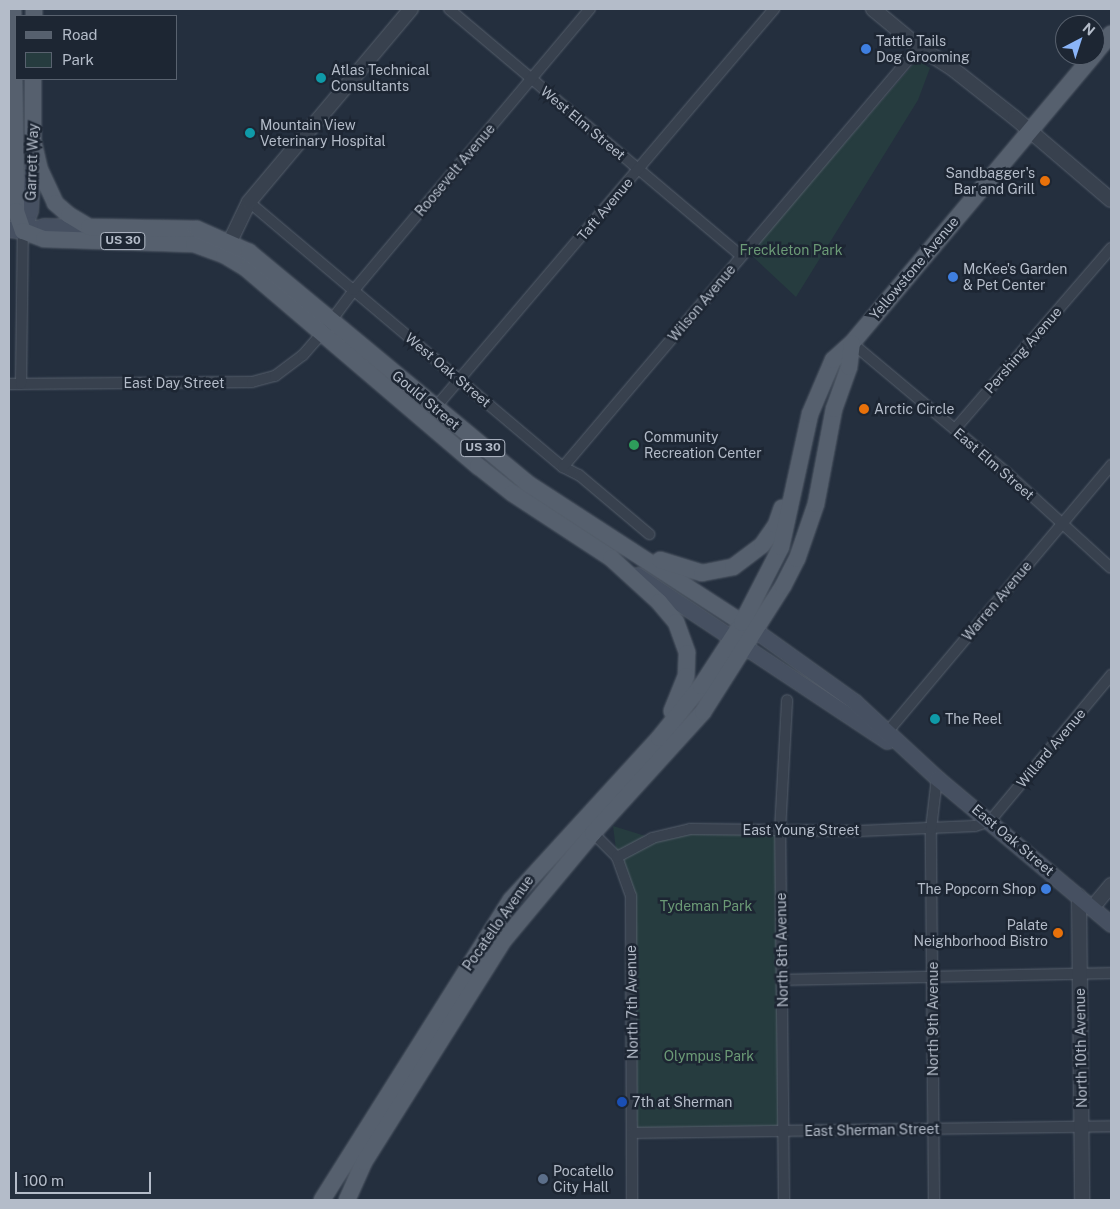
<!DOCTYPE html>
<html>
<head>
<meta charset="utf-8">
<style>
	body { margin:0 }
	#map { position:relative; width:1120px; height:1209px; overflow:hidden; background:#242f3e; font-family:"Public Sans",sans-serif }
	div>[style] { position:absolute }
	.green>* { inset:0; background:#263c3f }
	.roads { filter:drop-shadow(0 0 1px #565f6c) drop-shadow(0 0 1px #565f6c) }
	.minor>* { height:10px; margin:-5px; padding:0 5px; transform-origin:5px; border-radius:5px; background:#38414e }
	.tertiary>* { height:14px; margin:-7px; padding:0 7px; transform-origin:7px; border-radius:7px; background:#38414e }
	.secondary>* { height:15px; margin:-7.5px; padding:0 7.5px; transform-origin:7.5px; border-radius:7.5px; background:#465061 }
	.primary>* { height:16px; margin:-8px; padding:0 8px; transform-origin:8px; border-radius:8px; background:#56606e }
	.dots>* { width:14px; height:14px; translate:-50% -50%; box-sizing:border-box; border:2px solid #1d2633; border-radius:50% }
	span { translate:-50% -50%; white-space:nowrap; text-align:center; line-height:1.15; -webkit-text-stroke:5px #1d2633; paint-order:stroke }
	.shield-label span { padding:1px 4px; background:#1d2633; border:1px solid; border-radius:4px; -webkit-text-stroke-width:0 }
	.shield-label { font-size:12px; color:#b4bcc9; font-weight:700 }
	.poi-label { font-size:14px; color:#b4bcc9 }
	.left { translate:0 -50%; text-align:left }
	.right { translate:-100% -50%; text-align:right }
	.street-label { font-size:14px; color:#b4bcc9 }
	.park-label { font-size:14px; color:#6b9a76 }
	.frame { position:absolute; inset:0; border:10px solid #b4bcc9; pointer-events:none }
	.legend { position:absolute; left:15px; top:15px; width:162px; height:65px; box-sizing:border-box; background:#1d2633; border:1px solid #59626f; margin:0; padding:6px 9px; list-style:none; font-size:15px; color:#b4bcc9 }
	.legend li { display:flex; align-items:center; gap:10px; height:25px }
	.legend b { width:25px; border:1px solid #59626f }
	.north { position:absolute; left:1055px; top:15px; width:50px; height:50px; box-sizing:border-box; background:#1d2633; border:1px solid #59626f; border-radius:50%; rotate:40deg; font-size:14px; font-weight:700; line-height:20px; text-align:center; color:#b4bcc9 }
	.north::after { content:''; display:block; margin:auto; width:18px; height:22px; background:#8ab4f8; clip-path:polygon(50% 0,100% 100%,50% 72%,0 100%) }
	.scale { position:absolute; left:15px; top:1172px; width:136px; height:22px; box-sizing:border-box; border:2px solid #b4bcc9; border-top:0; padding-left:6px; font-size:15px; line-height:18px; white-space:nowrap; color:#b4bcc9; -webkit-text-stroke:4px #1d2633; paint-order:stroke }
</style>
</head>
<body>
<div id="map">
	<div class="green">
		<i style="clip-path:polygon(917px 60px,930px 68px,918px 100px,796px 297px,749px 253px)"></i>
		<i style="clip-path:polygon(613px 826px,652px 838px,669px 832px,780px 831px,785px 1131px,633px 1133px,631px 896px,617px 857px)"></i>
	</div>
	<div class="roads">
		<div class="minor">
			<i style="left:449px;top:9px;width:382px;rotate:40.2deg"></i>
			<i style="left:249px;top:202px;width:411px;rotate:40.2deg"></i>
			<i style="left:563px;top:467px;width:18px;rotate:27deg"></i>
			<i style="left:579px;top:475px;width:92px;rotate:40.1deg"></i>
			<i style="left:852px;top:343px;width:204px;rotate:40deg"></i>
			<i style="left:1008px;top:474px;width:139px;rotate:42.4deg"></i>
			<i style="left:9px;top:384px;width:243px;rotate:-0.5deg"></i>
			<i style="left:252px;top:382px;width:24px;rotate:-15deg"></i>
			<i style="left:275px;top:376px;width:35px;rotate:-37deg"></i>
			<i style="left:303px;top:355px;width:29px;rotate:-49deg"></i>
			<i style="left:322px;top:333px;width:54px;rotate:-53.3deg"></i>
			<i style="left:354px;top:290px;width:367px;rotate:-50deg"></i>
			<i style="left:21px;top:384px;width:153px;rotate:-89.3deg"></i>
			<i style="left:435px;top:408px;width:524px;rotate:-49.65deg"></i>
			<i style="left:955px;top:429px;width:239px;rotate:-49.2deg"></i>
			<i style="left:563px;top:467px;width:551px;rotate:-49.71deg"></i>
			<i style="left:884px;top:736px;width:354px;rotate:-50deg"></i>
			<i style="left:589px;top:829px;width:40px;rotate:45deg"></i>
			<i style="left:617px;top:857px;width:41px;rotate:70.3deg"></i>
			<i style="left:631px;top:896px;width:304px;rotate:89.8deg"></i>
			<i style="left:617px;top:857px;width:40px;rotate:-28deg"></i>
			<i style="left:652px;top:838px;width:39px;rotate:-13deg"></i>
			<i style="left:690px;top:829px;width:169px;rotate:0.7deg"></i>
			<i style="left:859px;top:831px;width:116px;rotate:-2.5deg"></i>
			<i style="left:975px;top:826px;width:16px;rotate:-18deg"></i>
			<i style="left:990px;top:821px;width:190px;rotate:-50.3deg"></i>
			<i style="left:783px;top:980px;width:328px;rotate:-1.2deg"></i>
			<i style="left:633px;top:1133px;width:478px;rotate:-0.8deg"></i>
			<i style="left:784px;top:1200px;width:369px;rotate:-90.6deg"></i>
			<i style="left:780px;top:831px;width:131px;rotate:-86.9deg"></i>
			<i style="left:934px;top:1200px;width:371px;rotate:-90.5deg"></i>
			<i style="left:931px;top:829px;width:51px;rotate:-83.3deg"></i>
		</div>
		<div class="tertiary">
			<i style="left:873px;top:9px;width:60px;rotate:39.6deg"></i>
			<i style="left:919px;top:47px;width:40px;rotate:32.9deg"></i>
			<i style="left:953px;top:69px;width:79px;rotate:38.3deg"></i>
			<i style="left:1015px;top:118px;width:126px;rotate:40.5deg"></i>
			<i style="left:225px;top:252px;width:55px;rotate:-64.4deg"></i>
			<i style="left:249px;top:202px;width:252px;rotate:-50deg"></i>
			<i style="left:1079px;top:896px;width:304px;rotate:89.4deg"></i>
			<i style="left:1092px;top:908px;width:30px;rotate:-50deg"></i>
		</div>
		<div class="secondary">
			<i style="left:9px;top:229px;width:14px;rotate:8deg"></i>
			<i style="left:23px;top:231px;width:22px;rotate:-13deg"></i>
			<i style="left:44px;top:226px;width:45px;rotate:1.3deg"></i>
			<i style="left:23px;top:231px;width:22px;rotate:-72deg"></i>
			<i style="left:30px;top:210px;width:59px;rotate:-87.1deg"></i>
			<i style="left:637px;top:575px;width:300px;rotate:33.6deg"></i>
			<i style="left:756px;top:631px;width:122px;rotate:35.6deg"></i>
			<i style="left:855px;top:702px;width:112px;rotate:42.8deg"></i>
			<i style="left:937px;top:778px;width:227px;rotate:40deg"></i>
		</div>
		<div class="primary">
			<i style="left:13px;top:9px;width:202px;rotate:89.1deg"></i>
			<i style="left:16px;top:211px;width:21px;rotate:71deg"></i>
			<i style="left:23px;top:231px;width:22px;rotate:21deg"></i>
			<i style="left:44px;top:239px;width:150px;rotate:1.9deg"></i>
			<i style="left:194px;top:244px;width:32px;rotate:20deg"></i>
			<i style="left:224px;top:255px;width:27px;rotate:31deg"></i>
			<i style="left:247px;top:269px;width:304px;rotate:40.5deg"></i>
			<i style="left:478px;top:466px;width:43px;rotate:38.5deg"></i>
			<i style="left:512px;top:493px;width:118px;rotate:33.3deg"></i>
			<i style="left:611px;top:558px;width:65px;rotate:42.5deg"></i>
			<i style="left:659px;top:602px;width:26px;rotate:50deg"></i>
			<i style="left:676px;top:622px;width:33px;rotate:70deg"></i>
			<i style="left:687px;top:653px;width:23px;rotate:92deg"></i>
			<i style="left:686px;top:676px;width:38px;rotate:112deg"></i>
			<i style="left:34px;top:16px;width:7px;rotate:-90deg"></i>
			<i style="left:1095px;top:53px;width:25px;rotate:-50deg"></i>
			<i style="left:33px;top:79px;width:62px;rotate:90deg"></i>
			<i style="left:33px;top:141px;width:28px;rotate:77deg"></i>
			<i style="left:39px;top:168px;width:38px;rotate:65deg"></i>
			<i style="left:55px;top:203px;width:18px;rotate:41deg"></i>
			<i style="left:69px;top:215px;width:23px;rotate:31deg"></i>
			<i style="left:89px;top:227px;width:108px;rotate:1.1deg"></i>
			<i style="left:197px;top:229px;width:57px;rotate:23.9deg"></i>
			<i style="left:249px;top:252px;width:361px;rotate:39.7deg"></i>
			<i style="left:527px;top:483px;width:268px;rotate:33deg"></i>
			<i style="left:660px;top:560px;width:44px;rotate:17.2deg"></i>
			<i style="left:702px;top:573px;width:32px;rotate:-11deg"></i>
			<i style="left:733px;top:567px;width:36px;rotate:-37deg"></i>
			<i style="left:762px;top:545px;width:24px;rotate:-55deg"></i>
			<i style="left:776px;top:525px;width:18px;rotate:-71deg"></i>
			<i style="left:322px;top:1200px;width:355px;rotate:-57.8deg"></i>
			<i style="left:511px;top:900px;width:219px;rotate:-47.6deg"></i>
			<i style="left:659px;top:738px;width:67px;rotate:-51.1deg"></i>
			<i style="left:701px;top:686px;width:75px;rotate:-56.9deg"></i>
			<i style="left:742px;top:623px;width:85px;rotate:-62.8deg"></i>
			<i style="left:781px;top:547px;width:136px;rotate:-77.7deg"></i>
			<i style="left:810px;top:414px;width:59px;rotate:-66.9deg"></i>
			<i style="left:833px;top:360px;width:25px;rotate:-42deg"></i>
			<i style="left:852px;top:343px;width:376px;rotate:-50deg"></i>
			<i style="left:347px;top:1200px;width:42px;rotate:-65.9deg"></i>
			<i style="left:364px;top:1162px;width:262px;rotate:-57.8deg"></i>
			<i style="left:504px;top:940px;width:139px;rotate:-50.2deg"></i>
			<i style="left:593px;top:833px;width:164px;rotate:-47.7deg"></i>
			<i style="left:703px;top:712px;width:149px;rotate:-57.6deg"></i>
			<i style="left:783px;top:586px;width:30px;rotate:-63deg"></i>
			<i style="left:797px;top:559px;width:58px;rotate:-70.9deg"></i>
			<i style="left:816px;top:504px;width:97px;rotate:-79.3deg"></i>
			<i style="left:834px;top:409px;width:45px;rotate:-70.3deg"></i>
			<i style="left:849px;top:367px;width:24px;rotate:-83deg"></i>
		</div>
	</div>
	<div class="dots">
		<i style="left:866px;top:49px;background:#3f7fe0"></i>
		<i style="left:321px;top:78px;background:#0f9aa8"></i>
		<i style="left:250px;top:133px;background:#0f9aa8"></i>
		<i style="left:1045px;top:181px;background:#e8710a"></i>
		<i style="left:953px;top:277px;background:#3f7fe0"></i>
		<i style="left:864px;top:409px;background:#e8710a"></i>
		<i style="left:634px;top:445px;background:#2e9e5b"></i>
		<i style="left:935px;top:719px;background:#0f9aa8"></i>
		<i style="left:1046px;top:889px;background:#3f7fe0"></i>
		<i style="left:1058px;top:933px;background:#e8710a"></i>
		<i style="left:622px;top:1102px;background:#1a4fb4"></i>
		<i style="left:543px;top:1179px;background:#5c6f8a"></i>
	</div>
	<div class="shield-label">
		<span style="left:123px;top:241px">US 30</span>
		<span style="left:483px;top:448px">US 30</span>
	</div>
	<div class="poi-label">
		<span class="left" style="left:876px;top:49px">Tattle Tails<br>Dog Grooming</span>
		<span class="left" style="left:331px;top:78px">Atlas Technical<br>Consultants</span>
		<span class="left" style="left:260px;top:133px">Mountain View<br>Veterinary Hospital</span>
		<span class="right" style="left:1035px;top:181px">Sandbagger's<br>Bar and Grill</span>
		<span class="left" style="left:963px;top:277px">McKee's Garden<br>&amp; Pet Center</span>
		<span class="left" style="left:874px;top:409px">Arctic Circle</span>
		<span class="left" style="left:644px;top:445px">Community<br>Recreation Center</span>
		<span class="left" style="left:945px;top:719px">The Reel</span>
		<span class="right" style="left:1036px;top:889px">The Popcorn Shop</span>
		<span class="right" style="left:1048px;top:933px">Palate<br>Neighborhood Bistro</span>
		<span class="left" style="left:632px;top:1102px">7th at Sherman</span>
		<span class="left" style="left:553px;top:1179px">Pocatello<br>City Hall</span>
	</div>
	<div class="street-label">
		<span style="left:583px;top:123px;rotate:40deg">West Elm Street</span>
		<span style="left:32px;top:162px;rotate:-88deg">Garrett Way</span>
		<span style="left:455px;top:170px;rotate:-50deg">Roosevelt Avenue</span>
		<span style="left:605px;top:209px;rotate:-50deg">Taft Avenue</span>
		<span style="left:914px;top:268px;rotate:-50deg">Yellowstone Avenue</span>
		<span style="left:702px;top:303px;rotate:-50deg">Wilson Avenue</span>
		<span style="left:1023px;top:350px;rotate:-49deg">Pershing Avenue</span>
		<span style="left:448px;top:370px;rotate:40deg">West Oak Street</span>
		<span style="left:174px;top:383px">East Day Street</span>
		<span style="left:426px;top:400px;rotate:40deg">Gould Street</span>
		<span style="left:994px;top:464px;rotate:41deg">East Elm Street</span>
		<span style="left:997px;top:601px;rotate:-50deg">Warren Avenue</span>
		<span style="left:1051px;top:748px;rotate:-50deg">Willard Avenue</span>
		<span style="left:801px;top:830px">East Young Street</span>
		<span style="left:1013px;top:840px;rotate:40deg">East Oak Street</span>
		<span style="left:498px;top:923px;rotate:-55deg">Pocatello Avenue</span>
		<span style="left:782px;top:950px;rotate:-91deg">North 8th Avenue</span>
		<span style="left:632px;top:1002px;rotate:-91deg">North 7th Avenue</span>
		<span style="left:933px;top:1019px;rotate:-90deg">North 9th Avenue</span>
		<span style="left:1081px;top:1048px;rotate:-91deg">North 10th Avenue</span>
		<span style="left:872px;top:1130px;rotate:-1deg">East Sherman Street</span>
	</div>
	<div class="park-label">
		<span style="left:791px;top:250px">Freckleton Park</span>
		<span style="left:706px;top:906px">Tydeman Park</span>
		<span style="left:709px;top:1056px">Olympus Park</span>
	</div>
	<div class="frame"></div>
	<ul class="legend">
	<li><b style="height:6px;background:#56606e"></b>Road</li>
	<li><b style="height:14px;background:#263c3f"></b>Park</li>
	</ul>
	<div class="north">N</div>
	<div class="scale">100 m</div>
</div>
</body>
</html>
